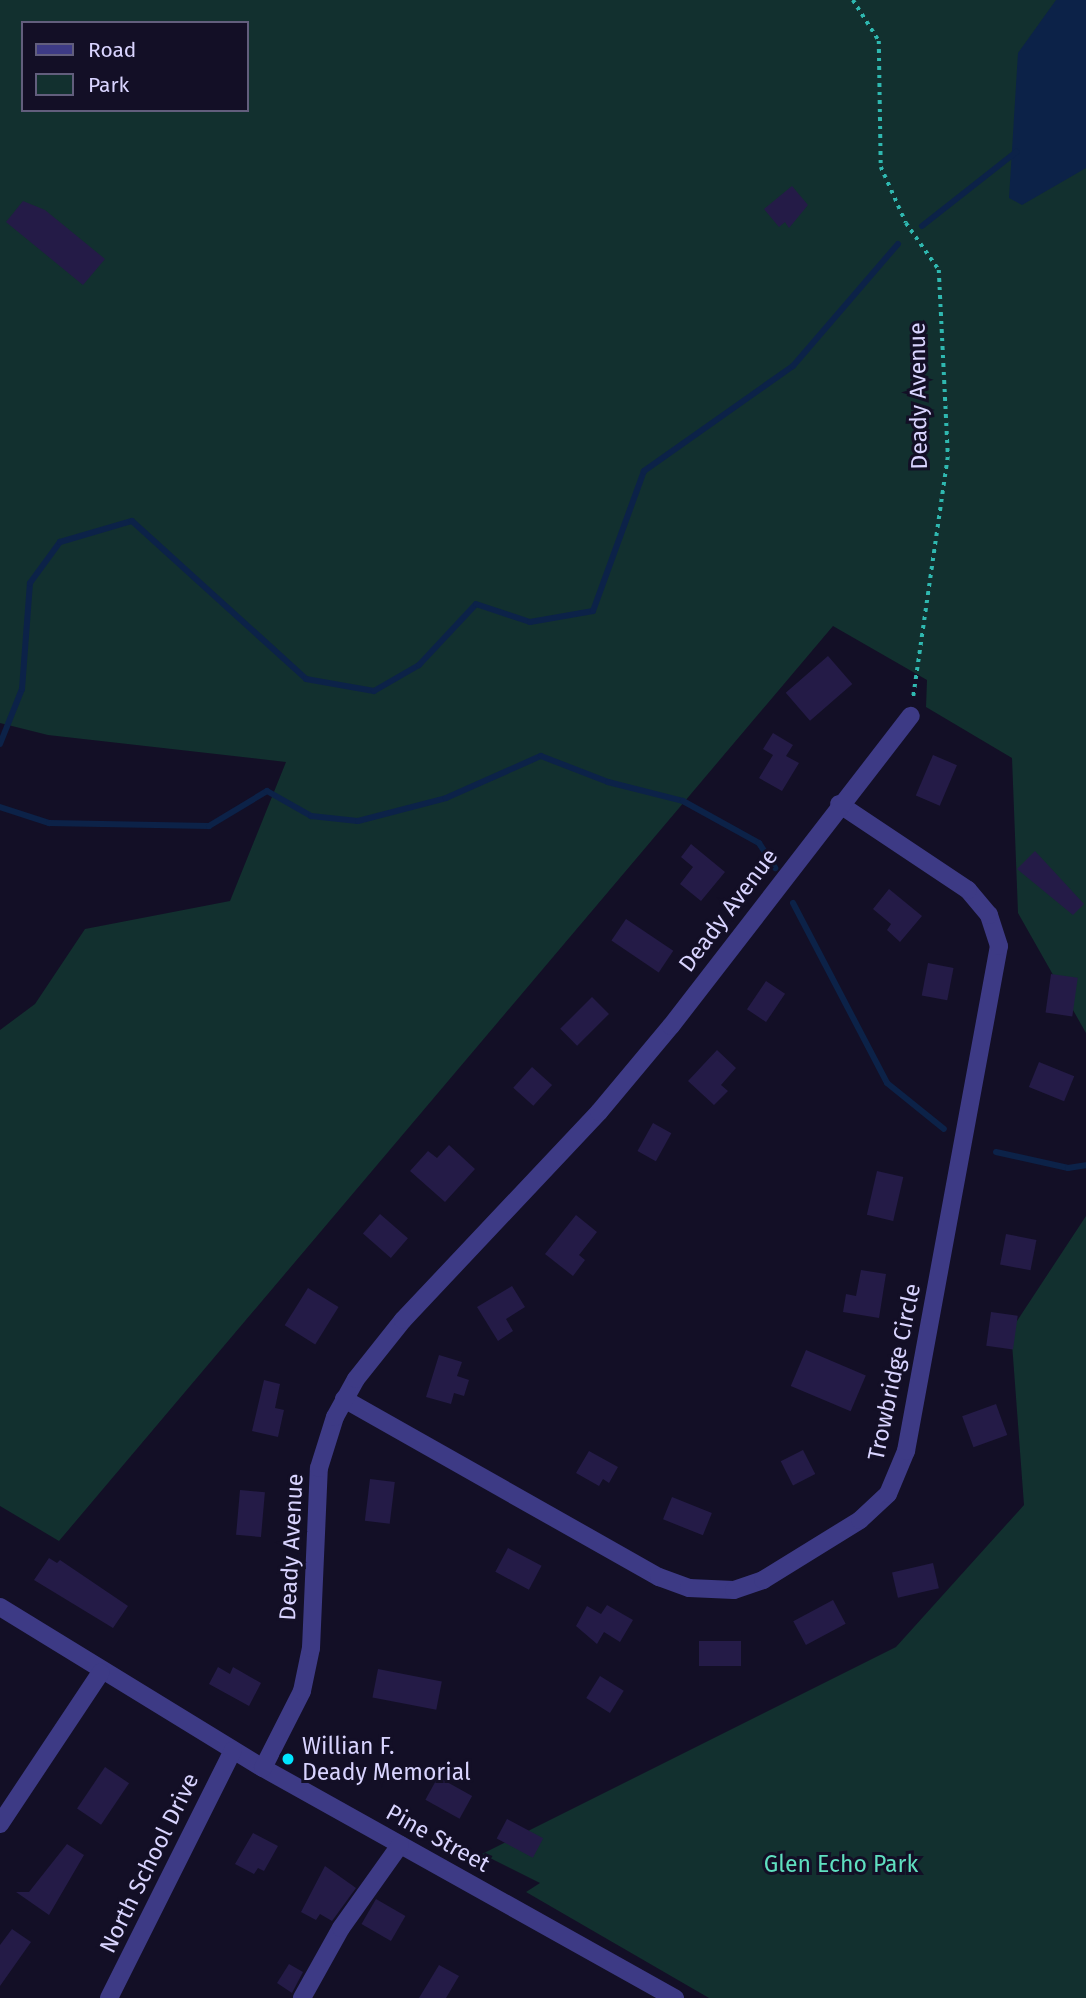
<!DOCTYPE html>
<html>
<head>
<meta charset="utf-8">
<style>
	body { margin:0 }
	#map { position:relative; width:1086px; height:1998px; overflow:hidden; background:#130f26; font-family:"Fira Sans",sans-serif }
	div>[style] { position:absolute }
	.green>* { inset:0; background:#12302f }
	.water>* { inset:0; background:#0c2248 }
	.stream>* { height:6px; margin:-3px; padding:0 3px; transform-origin:3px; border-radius:3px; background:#0c2248 }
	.building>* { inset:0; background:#241b47; transform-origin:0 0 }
	.path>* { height:3.5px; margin-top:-1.75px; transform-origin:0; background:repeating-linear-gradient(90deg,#2fb8b0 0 3.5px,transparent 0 8.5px) }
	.minor>* { height:18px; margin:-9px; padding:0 9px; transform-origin:9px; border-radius:9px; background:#3d3a85 }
	.dots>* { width:19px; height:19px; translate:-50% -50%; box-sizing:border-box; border:4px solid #130f26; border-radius:50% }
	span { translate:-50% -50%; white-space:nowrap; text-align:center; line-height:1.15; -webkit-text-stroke:6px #130f26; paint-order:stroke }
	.street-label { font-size:23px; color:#d9d4ff }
	.poi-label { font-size:23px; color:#d9d4ff }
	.left { translate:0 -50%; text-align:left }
	.park-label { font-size:23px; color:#5fe0c0 }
	.legend { position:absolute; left:21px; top:21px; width:228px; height:91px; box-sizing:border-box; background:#130f26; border:2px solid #625e7d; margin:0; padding:9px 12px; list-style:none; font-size:21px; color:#d9d4ff }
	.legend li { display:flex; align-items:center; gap:14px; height:35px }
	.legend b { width:35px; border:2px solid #625e7d }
</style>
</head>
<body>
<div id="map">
	<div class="green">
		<i style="clip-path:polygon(evenodd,0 0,1086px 0,1086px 1033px,1018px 913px,1012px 758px,926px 707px,927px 680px,833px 626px,59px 1541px,0 1506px,0 1030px,35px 1004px,85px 929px,230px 901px,286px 762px,48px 735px,0 723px,0 0,23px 23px,247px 23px,247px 110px,23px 110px,23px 23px)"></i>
		<i style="clip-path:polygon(1086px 1216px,1086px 1998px,709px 1998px,526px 1892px,540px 1883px,482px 1854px,896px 1647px,1024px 1505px,1011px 1330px)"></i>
	</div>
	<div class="water">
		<i style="clip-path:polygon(1056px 0,1086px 0,1086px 168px,1022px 205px,1009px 198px,1018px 53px)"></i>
	</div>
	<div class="stream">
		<i style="left:922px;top:226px;width:120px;rotate:-38.2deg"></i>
		<i style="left:0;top:744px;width:59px;rotate:-68.2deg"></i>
		<i style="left:22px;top:689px;width:106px;rotate:-85.7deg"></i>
		<i style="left:30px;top:583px;width:51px;rotate:-53.8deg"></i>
		<i style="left:60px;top:542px;width:75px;rotate:-16.3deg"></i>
		<i style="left:132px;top:521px;width:235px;rotate:42.2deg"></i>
		<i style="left:306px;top:679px;width:69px;rotate:10deg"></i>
		<i style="left:374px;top:691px;width:52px;rotate:-30deg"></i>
		<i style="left:419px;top:665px;width:83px;rotate:-46.9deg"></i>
		<i style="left:476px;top:604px;width:57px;rotate:18.4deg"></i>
		<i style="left:530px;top:622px;width:64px;rotate:-9.9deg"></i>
		<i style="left:593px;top:611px;width:149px;rotate:-70deg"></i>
		<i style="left:644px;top:471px;width:182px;rotate:-35.2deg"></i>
		<i style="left:793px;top:366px;width:161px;rotate:-49.3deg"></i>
		<i style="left:0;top:807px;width:52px;rotate:18.1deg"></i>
		<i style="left:49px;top:823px;width:160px;rotate:1.1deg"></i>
		<i style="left:209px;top:826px;width:68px;rotate:-31.1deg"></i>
		<i style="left:267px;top:791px;width:51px;rotate:29.6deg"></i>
		<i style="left:311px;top:816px;width:47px;rotate:6.1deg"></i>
		<i style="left:358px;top:821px;width:91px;rotate:-14.6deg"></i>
		<i style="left:446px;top:798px;width:104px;rotate:-23.9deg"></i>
		<i style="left:541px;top:756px;width:72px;rotate:21.2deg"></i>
		<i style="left:608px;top:782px;width:77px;rotate:14.2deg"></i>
		<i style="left:683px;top:801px;width:87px;rotate:28.9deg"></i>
		<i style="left:759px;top:843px;width:30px;rotate:57deg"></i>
		<i style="left:793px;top:903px;width:203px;rotate:62.4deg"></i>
		<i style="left:887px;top:1083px;width:73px;rotate:38.9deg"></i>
		<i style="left:996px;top:1152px;width:74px;rotate:12.5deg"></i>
		<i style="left:1068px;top:1168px;width:18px;rotate:-9deg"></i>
	</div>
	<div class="building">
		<i style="clip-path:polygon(792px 186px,808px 205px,789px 228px,785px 222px,779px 227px,764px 209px)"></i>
		<i style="clip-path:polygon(23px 201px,45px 210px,105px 259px,83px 285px,6px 222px)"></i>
		<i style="left:828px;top:656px;width:37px;height:56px;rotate:49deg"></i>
		<i style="clip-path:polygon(773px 733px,793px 745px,786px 756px,799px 763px,782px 791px,759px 778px,773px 755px,763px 749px)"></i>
		<i style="left:933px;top:755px;width:26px;height:44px;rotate:23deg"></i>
		<i style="clip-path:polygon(691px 844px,725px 872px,701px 901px,680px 884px,693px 867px,681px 857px)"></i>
		<i style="clip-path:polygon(1035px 851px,1084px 904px,1073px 915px,1017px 869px)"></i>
		<i style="clip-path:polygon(889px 889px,922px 916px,900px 942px,887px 930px,891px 924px,873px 909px)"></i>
		<i style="left:626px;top:919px;width:57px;height:26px;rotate:34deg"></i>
		<i style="left:928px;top:963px;width:26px;height:33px;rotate:11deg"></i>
		<i style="left:1051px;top:974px;width:27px;height:39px;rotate:8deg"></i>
		<i style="left:766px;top:981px;width:23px;height:34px;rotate:34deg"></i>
		<i style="left:592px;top:997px;width:24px;height:45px;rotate:45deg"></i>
		<i style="clip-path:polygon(717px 1050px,736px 1068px,721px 1085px,728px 1091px,714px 1105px,688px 1081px)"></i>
		<i style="left:1039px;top:1062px;width:38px;height:27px;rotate:22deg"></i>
		<i style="left:532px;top:1067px;width:27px;height:28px;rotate:42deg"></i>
		<i style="left:653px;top:1123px;width:21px;height:32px;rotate:29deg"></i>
		<i style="clip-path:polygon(449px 1145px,475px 1169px,445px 1202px,410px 1171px,428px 1151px,437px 1158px)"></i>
		<i style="left:877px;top:1171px;width:27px;height:45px;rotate:13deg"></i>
		<i style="left:380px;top:1214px;width:37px;height:26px;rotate:41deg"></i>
		<i style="clip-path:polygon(576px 1215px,597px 1232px,579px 1255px,585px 1260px,573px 1276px,545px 1254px)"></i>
		<i style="left:1006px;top:1234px;width:31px;height:31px;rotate:11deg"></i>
		<i style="clip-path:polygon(861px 1270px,886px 1274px,879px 1318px,843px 1312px,846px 1294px,856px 1296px)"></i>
		<i style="clip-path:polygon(512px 1286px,525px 1307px,506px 1319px,513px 1331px,498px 1341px,477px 1307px)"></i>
		<i style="left:308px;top:1288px;width:36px;height:44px;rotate:32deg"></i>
		<i style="left:991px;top:1312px;width:27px;height:34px;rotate:8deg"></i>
		<i style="left:806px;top:1350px;width:65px;height:39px;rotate:23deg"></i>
		<i style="clip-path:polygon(439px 1355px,462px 1362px,457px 1376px,469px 1380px,464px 1396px,454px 1393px,451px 1404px,426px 1397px)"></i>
		<i style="clip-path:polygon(264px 1380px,280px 1384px,275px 1408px,284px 1410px,278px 1437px,252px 1431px)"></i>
		<i style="left:996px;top:1404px;width:33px;height:36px;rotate:70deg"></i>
		<i style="left:803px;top:1450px;width:27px;height:25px;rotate:63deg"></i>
		<i style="clip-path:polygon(589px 1451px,618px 1467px,609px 1483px,603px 1479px,599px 1486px,576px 1473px)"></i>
		<i style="left:370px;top:1479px;width:25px;height:42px;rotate:7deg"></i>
		<i style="left:240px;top:1490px;width:25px;height:45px;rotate:5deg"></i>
		<i style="left:672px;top:1497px;width:43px;height:24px;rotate:22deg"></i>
		<i style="left:508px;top:1548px;width:38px;height:27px;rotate:28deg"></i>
		<i style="clip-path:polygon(49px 1558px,57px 1563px,60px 1560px,128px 1606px,113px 1628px,34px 1580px)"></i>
		<i style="left:933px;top:1563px;width:26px;height:42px;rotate:77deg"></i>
		<i style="left:833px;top:1600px;width:27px;height:45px;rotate:62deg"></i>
		<i style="clip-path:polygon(607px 1605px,633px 1620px,620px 1642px,604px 1632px,597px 1644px,576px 1626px,587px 1606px,601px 1614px)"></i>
		<i style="left:699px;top:1641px;width:42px;height:25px"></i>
		<i style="clip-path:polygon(218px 1667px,230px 1674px,233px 1667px,261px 1683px,249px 1706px,209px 1684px)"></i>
		<i style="left:378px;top:1669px;width:65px;height:29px;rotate:11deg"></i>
		<i style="left:600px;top:1676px;width:28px;height:26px;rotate:32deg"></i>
		<i style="left:105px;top:1767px;width:29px;height:50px;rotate:34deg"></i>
		<i style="left:438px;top:1777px;width:39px;height:26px;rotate:29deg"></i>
		<i style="left:507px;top:1819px;width:41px;height:22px;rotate:28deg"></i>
		<i style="clip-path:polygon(253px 1833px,278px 1846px,264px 1871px,258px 1868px,254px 1874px,235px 1864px)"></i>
		<i style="clip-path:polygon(67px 1844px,84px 1855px,49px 1915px,16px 1892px,29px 1892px)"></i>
		<i style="clip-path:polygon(325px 1866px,356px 1888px,332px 1921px,320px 1914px,316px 1920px,301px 1912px)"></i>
		<i style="left:376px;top:1899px;width:34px;height:29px;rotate:30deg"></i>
		<i style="clip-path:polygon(12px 1929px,31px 1942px,0 1986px,0 1945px)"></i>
		<i style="clip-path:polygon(289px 1964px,303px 1972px,292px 1993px,277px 1983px)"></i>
		<i style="clip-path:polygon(439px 1965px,459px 1976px,446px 1998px,419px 1998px)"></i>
	</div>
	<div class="path">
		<i style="left:853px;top:0;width:49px;rotate:57.6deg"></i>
		<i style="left:879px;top:41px;width:126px;rotate:89.1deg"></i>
		<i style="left:881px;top:167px;width:61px;rotate:65.9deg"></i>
		<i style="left:906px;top:223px;width:57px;rotate:54.9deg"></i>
		<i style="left:939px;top:270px;width:187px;rotate:87.2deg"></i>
		<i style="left:948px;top:457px;width:245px;rotate:98.2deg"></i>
	</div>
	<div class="minor">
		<i style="left:344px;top:1399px;width:362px;rotate:29.5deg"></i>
		<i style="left:659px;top:1577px;width:32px;rotate:20deg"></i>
		<i style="left:689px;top:1588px;width:45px;rotate:2.5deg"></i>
		<i style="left:734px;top:1590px;width:31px;rotate:-19deg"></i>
		<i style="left:763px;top:1580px;width:114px;rotate:-31.7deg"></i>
		<i style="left:860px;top:1520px;width:38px;rotate:-43deg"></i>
		<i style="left:888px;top:1494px;width:47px;rotate:-67.3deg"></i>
		<i style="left:906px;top:1451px;width:513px;rotate:-79.57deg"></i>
		<i style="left:999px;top:946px;width:33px;rotate:-108deg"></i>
		<i style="left:989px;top:915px;width:33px;rotate:-130deg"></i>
		<i style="left:968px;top:890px;width:155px;rotate:-146.3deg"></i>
		<i style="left:0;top:1607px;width:308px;rotate:31.5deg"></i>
		<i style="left:263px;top:1768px;width:472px;rotate:29.2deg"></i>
		<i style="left:263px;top:1768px;width:86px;rotate:-63.1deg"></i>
		<i style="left:302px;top:1691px;width:44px;rotate:-78.2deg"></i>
		<i style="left:311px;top:1648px;width:180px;rotate:-87.5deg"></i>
		<i style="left:319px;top:1468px;width:53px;rotate:-72.6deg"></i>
		<i style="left:335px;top:1417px;width:43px;rotate:-61.1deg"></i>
		<i style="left:356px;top:1379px;width:75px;rotate:-51.5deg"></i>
		<i style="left:403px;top:1320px;width:286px;rotate:-46.7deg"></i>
		<i style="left:599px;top:1112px;width:112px;rotate:-50.1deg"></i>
		<i style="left:671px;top:1026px;width:392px;rotate:-52.3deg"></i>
		<i style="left:0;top:1824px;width:182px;rotate:-56.4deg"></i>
		<i style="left:109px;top:1998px;width:277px;rotate:-63.4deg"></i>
		<i style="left:302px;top:1998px;width:80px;rotate:-60.9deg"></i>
		<i style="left:341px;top:1928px;width:102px;rotate:-54.6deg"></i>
	</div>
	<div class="dots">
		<i style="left:288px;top:1759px;background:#00e5ff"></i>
	</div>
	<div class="street-label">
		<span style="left:918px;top:396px;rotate:-91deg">Deady Avenue</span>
		<span style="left:728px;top:910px;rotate:-53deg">Deady Avenue</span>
		<span style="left:894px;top:1372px;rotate:-78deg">Trowbridge Circle</span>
		<span style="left:291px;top:1547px;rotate:-87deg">Deady Avenue</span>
		<span style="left:438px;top:1838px;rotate:29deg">Pine Street</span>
		<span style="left:149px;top:1863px;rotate:-64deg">North School Drive</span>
	</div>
	<div class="poi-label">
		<span class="left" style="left:302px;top:1759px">Willian F.<br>Deady Memorial</span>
	</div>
	<div class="park-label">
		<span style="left:841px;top:1864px">Glen Echo Park</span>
	</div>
	<ul class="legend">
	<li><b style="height:9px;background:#3d3a85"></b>Road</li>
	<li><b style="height:19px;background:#12302f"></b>Park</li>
	</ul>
</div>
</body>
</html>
